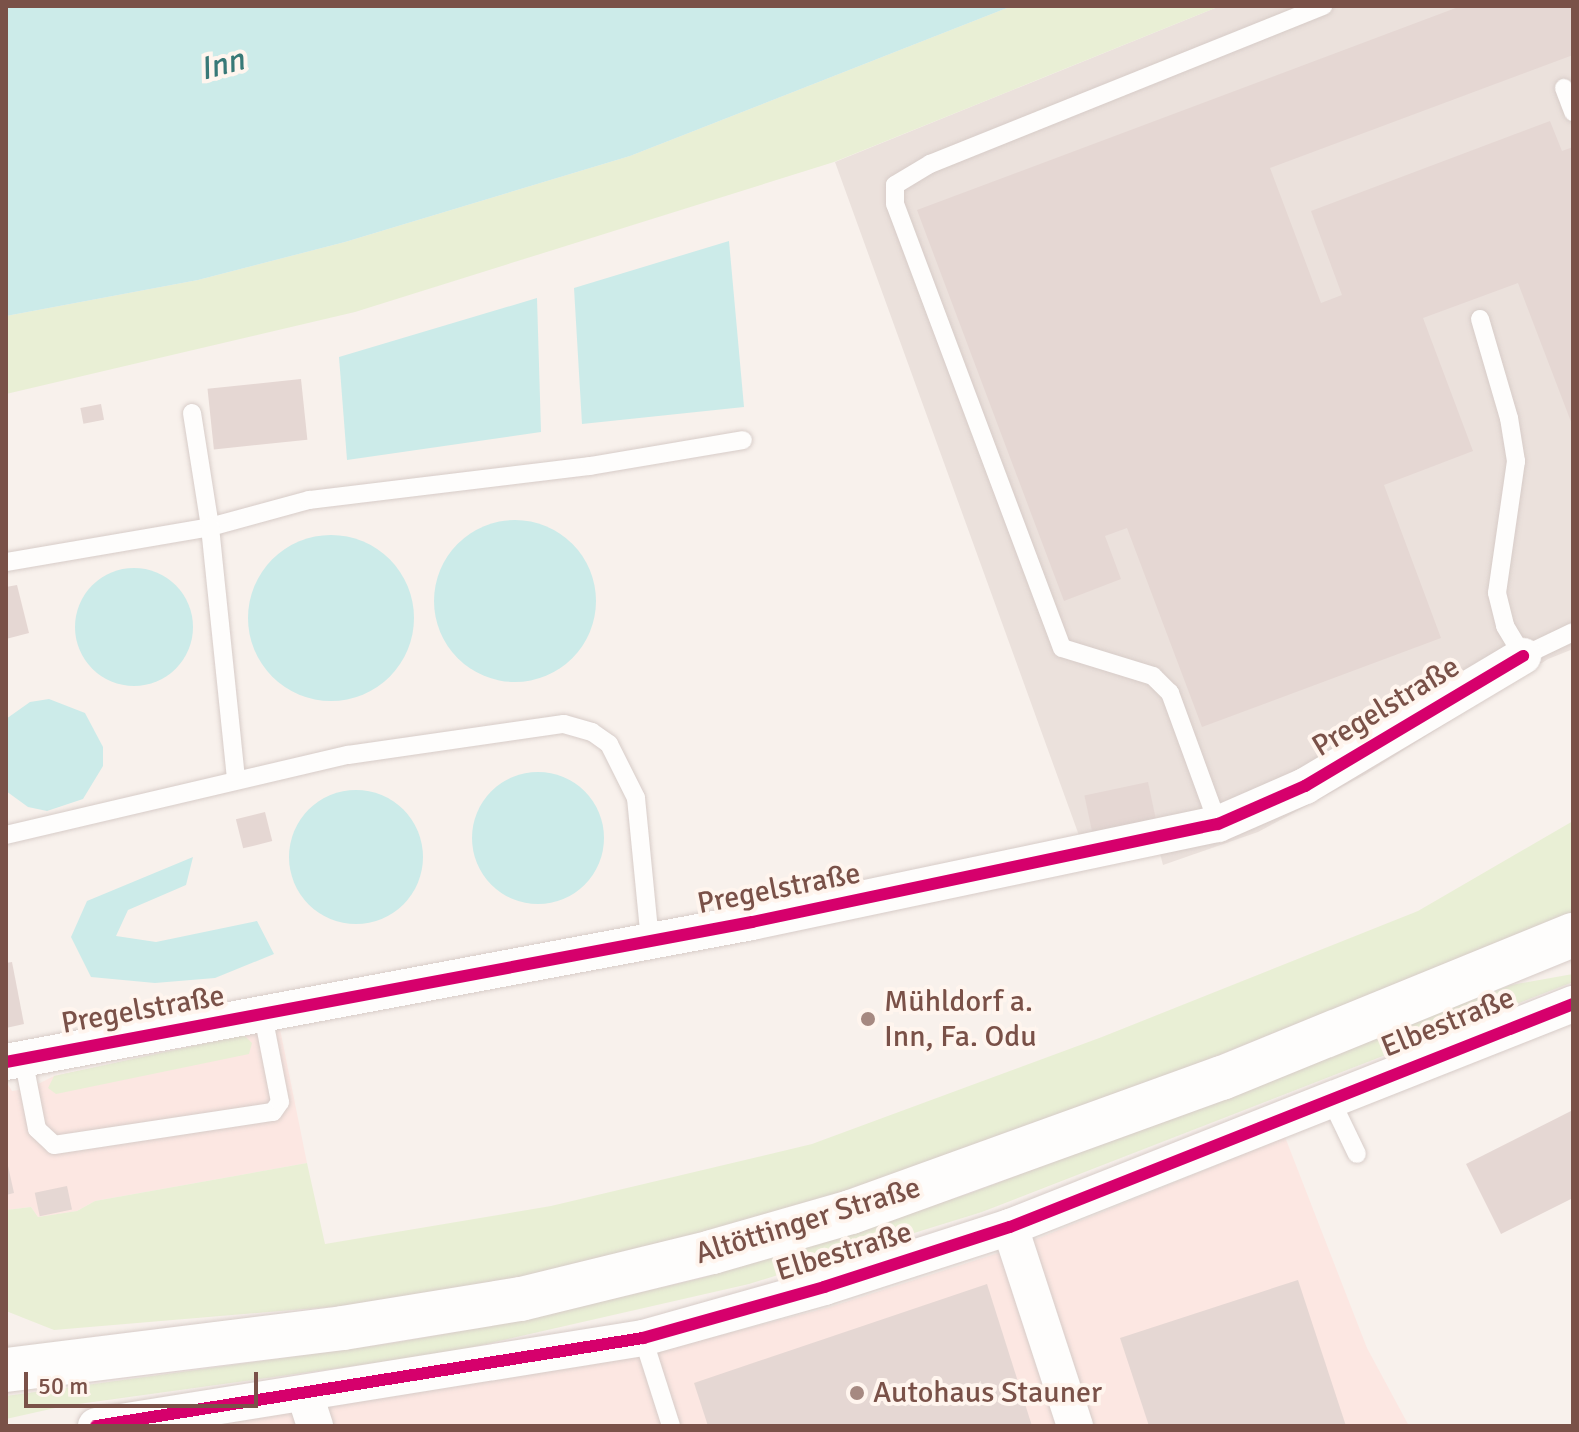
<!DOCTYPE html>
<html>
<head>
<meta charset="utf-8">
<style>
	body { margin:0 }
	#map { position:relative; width:1579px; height:1432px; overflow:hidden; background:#f8f1ec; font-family:Signika,sans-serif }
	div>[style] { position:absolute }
	.commercial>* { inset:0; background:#fce7e2 }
	.industrial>* { inset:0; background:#ebe1dc }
	.green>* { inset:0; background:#e9efd5 }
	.water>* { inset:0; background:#ccebe9 }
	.round { border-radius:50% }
	.building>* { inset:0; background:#e5d7d3; transform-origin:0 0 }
	.roads { filter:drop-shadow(0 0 2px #d7ccc8) drop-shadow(0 0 2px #d7ccc8) }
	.service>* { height:18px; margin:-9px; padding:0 9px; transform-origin:9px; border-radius:9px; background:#fefdfc }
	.minor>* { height:36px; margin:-18px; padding:0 18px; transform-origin:18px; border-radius:18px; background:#fefdfc }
	.secondary>* { height:44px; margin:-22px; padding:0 22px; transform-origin:22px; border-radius:22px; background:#fefdfc }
	.cycleway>* { height:12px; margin:-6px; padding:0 6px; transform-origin:6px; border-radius:6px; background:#d6006c }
	.dots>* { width:22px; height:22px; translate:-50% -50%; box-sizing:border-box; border:4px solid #fff5ee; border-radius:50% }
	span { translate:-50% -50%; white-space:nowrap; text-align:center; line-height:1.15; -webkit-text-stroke:8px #fff5ee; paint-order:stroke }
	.street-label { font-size:30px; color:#7a5148 }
	.poi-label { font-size:30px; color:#7a5148 }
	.left { translate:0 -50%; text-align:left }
	.water-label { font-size:32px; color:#387977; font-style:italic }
	.frame { position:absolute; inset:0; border:8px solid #7a5148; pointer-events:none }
	.scale { position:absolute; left:24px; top:1372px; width:234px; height:36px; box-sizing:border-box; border:4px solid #7a5148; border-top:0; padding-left:10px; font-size:24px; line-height:28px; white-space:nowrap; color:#7a5148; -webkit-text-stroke:6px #fff5ee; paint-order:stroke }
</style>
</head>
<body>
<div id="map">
	<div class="commercial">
		<i style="clip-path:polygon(280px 1029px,307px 1163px,95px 1201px,77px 1211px,38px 1217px,31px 1207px,6px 1210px,6px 1081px,12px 1091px,28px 1089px,54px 1076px)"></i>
		<i style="clip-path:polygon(1285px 1137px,1367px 1348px,1409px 1426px,180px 1426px,674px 1347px,830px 1307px,1017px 1247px)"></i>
	</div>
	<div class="industrial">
		<i style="clip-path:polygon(1220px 6px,1573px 6px,1573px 649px,1548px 659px,1366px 774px,1258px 832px,1163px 865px,1152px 823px,1081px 841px,835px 162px)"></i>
	</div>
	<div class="green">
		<i style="clip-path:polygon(1012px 6px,1220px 6px,834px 162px,355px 312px,6px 394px,6px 316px,198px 280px,345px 242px,630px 156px)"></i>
		<i style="clip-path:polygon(1573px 821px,1573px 913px,935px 1169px,581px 1267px,389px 1302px,54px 1330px,6px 1311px,6px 1210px,31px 1207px,38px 1217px,77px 1211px,95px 1201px,307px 1163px,325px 1244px,551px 1206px,812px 1144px,1102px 1037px,1418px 911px)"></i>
		<i style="clip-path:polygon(1573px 974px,1573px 982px,982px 1212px,749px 1284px,447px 1353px,64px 1406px,6px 1419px,6px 1396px,393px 1343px,522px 1320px,702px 1278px,971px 1193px,1511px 985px)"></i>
		<i style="clip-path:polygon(244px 1035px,252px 1043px,249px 1054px,56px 1094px,48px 1088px,54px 1076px)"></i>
	</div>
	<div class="water">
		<i style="clip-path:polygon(6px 6px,1012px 6px,630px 156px,345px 242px,198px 280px,6px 316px)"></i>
		<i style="clip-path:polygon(729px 241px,744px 407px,582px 424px,574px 288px)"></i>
		<i style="clip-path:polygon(537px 298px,541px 432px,347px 460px,339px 357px)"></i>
		<i class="round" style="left:434px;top:520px;width:162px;height:162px"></i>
		<i class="round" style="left:248px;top:535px;width:166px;height:166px"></i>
		<i class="round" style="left:75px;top:568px;width:118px;height:118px"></i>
		<i style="clip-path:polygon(49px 699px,85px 713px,103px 747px,103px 766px,83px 799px,47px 811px,28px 807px,6px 791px,6px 719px,30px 702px)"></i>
		<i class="round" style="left:472px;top:772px;width:132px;height:132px"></i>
		<i class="round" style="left:289px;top:790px;width:134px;height:134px"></i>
		<i style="clip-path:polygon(193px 857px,186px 885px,128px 910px,116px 936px,156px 942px,257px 921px,274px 954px,215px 978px,155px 983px,91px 977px,71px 937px,87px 901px)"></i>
	</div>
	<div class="building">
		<i style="clip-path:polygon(1461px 6px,1573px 6px,1573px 55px,1270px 168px,1321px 303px,1342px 295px,1311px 211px,1550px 121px,1562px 151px,1573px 147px,1573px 427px,1518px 283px,1423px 318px,1473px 451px,1384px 485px,1441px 638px,1202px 727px,1127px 528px,1105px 536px,1121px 579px,1064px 601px,917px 210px)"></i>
		<i style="left:301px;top:379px;width:61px;height:94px;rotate:84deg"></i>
		<i style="left:101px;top:404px;width:16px;height:21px;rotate:79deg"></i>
		<i style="clip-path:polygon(17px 585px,29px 633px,6px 639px,6px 587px)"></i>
		<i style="left:1148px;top:782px;width:39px;height:65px;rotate:78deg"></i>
		<i style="left:265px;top:812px;width:30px;height:30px;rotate:76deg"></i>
		<i style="clip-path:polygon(12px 962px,24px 1024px,6px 1028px,6px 963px)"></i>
		<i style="clip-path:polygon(1573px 1110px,1573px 1198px,1501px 1234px,1466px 1164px)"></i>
		<i style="clip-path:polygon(6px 1157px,14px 1193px,6px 1195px)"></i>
		<i style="left:67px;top:1186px;width:24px;height:33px;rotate:78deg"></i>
		<i style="clip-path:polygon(1298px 1280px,1346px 1426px,1149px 1426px,1120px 1338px)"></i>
		<i style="clip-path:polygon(987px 1284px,1032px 1426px,708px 1426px,694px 1383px)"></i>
	</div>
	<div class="roads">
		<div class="service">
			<i style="left:1564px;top:88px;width:26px;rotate:69deg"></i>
			<i style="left:1480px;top:319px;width:103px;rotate:73.7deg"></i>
			<i style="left:1509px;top:418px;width:44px;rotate:80.8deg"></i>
			<i style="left:1516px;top:461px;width:133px;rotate:98.2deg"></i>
			<i style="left:1497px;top:593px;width:34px;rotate:76deg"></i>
			<i style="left:1505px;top:626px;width:35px;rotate:59deg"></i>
			<i style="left:1523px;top:656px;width:55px;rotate:-25.6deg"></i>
			<i style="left:192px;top:413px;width:115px;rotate:81deg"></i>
			<i style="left:210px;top:527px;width:103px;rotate:-15.3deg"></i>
			<i style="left:309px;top:500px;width:283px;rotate:-6.9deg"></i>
			<i style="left:590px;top:466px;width:155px;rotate:-9.6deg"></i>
			<i style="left:6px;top:562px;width:207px;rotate:-9.7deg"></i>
			<i style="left:210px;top:527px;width:253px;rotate:84.1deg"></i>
			<i style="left:1218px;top:824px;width:140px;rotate:-110.1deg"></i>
			<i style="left:1170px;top:693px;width:24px;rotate:-135deg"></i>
			<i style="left:1153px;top:676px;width:95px;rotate:-162.9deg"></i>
			<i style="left:1062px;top:648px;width:474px;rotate:-110.6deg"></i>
			<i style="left:895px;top:204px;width:19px;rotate:-90deg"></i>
			<i style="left:895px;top:185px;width:41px;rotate:-31deg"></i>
			<i style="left:930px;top:164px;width:424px;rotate:-21.9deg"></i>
			<i style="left:6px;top:835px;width:351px;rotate:-13.2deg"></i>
			<i style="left:348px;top:755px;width:218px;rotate:-8.2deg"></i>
			<i style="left:564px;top:724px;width:29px;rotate:16deg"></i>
			<i style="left:592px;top:732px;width:21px;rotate:35deg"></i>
			<i style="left:609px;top:744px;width:60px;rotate:63.4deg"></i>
			<i style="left:636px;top:798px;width:144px;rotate:84.4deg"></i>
			<i style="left:23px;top:1058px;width:72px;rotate:78.8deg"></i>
			<i style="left:37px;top:1129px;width:23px;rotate:43deg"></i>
			<i style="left:54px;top:1145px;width:221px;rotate:-8.6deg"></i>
			<i style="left:273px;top:1112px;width:12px;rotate:-55deg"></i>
			<i style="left:280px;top:1102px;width:89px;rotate:-101.1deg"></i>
			<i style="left:1330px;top:1098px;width:62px;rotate:64.3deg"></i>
			<i style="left:643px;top:1338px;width:92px;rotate:72.3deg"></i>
		</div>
		<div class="minor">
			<i style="left:6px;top:1062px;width:759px;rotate:-10.63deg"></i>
			<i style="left:752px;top:922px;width:476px;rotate:-11.9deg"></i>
			<i style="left:1218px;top:824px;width:95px;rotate:-23.6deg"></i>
			<i style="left:1305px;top:786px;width:254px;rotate:-30.8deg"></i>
			<i style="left:1010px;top:1227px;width:209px;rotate:71.9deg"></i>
			<i style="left:305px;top:1395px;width:33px;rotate:72deg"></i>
			<i style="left:96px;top:1426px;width:554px;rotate:-9.14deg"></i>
			<i style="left:643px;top:1338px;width:188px;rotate:-15.7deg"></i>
			<i style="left:824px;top:1287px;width:195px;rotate:-17.9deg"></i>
			<i style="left:1010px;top:1227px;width:606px;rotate:-21.61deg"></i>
		</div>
		<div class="secondary">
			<i style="left:6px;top:1370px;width:340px;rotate:-7.1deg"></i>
			<i style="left:343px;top:1328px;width:180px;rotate:-9.3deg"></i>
			<i style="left:521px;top:1299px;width:197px;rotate:-13.8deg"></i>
			<i style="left:712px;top:1252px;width:145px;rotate:-16.1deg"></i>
			<i style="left:851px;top:1212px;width:394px;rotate:-19.9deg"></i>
			<i style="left:1222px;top:1078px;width:379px;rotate:-22.2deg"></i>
		</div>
	</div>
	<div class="cycleway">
		<i style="left:6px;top:1062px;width:759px;rotate:-10.63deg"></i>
		<i style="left:752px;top:922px;width:476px;rotate:-11.9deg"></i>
		<i style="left:1218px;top:824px;width:95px;rotate:-23.6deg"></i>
		<i style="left:1305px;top:786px;width:254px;rotate:-30.8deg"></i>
		<i style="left:96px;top:1426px;width:554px;rotate:-9.14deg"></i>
		<i style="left:643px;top:1338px;width:188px;rotate:-15.7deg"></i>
		<i style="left:824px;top:1287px;width:195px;rotate:-17.9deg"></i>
		<i style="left:1010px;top:1227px;width:606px;rotate:-21.61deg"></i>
	</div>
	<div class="dots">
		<i style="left:868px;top:1019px;background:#a68981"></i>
		<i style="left:857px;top:1393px;background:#a68981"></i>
	</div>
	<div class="street-label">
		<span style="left:1386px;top:707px;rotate:-31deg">Pregelstraße</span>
		<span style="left:779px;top:889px;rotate:-11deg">Pregelstraße</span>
		<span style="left:143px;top:1010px;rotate:-10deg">Pregelstraße</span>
		<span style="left:1448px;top:1023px;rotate:-22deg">Elbestraße</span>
		<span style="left:808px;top:1221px;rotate:-17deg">Altöttinger Straße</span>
		<span style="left:844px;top:1252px;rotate:-17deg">Elbestraße</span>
	</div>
	<div class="poi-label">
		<span class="left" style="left:884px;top:1019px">Mühldorf a.<br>Inn, Fa. Odu</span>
		<span class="left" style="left:873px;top:1393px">Autohaus Stauner</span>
	</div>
	<div class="water-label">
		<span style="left:222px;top:65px;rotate:-15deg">Inn</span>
	</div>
	<div class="frame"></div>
	<div class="scale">50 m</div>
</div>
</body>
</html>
